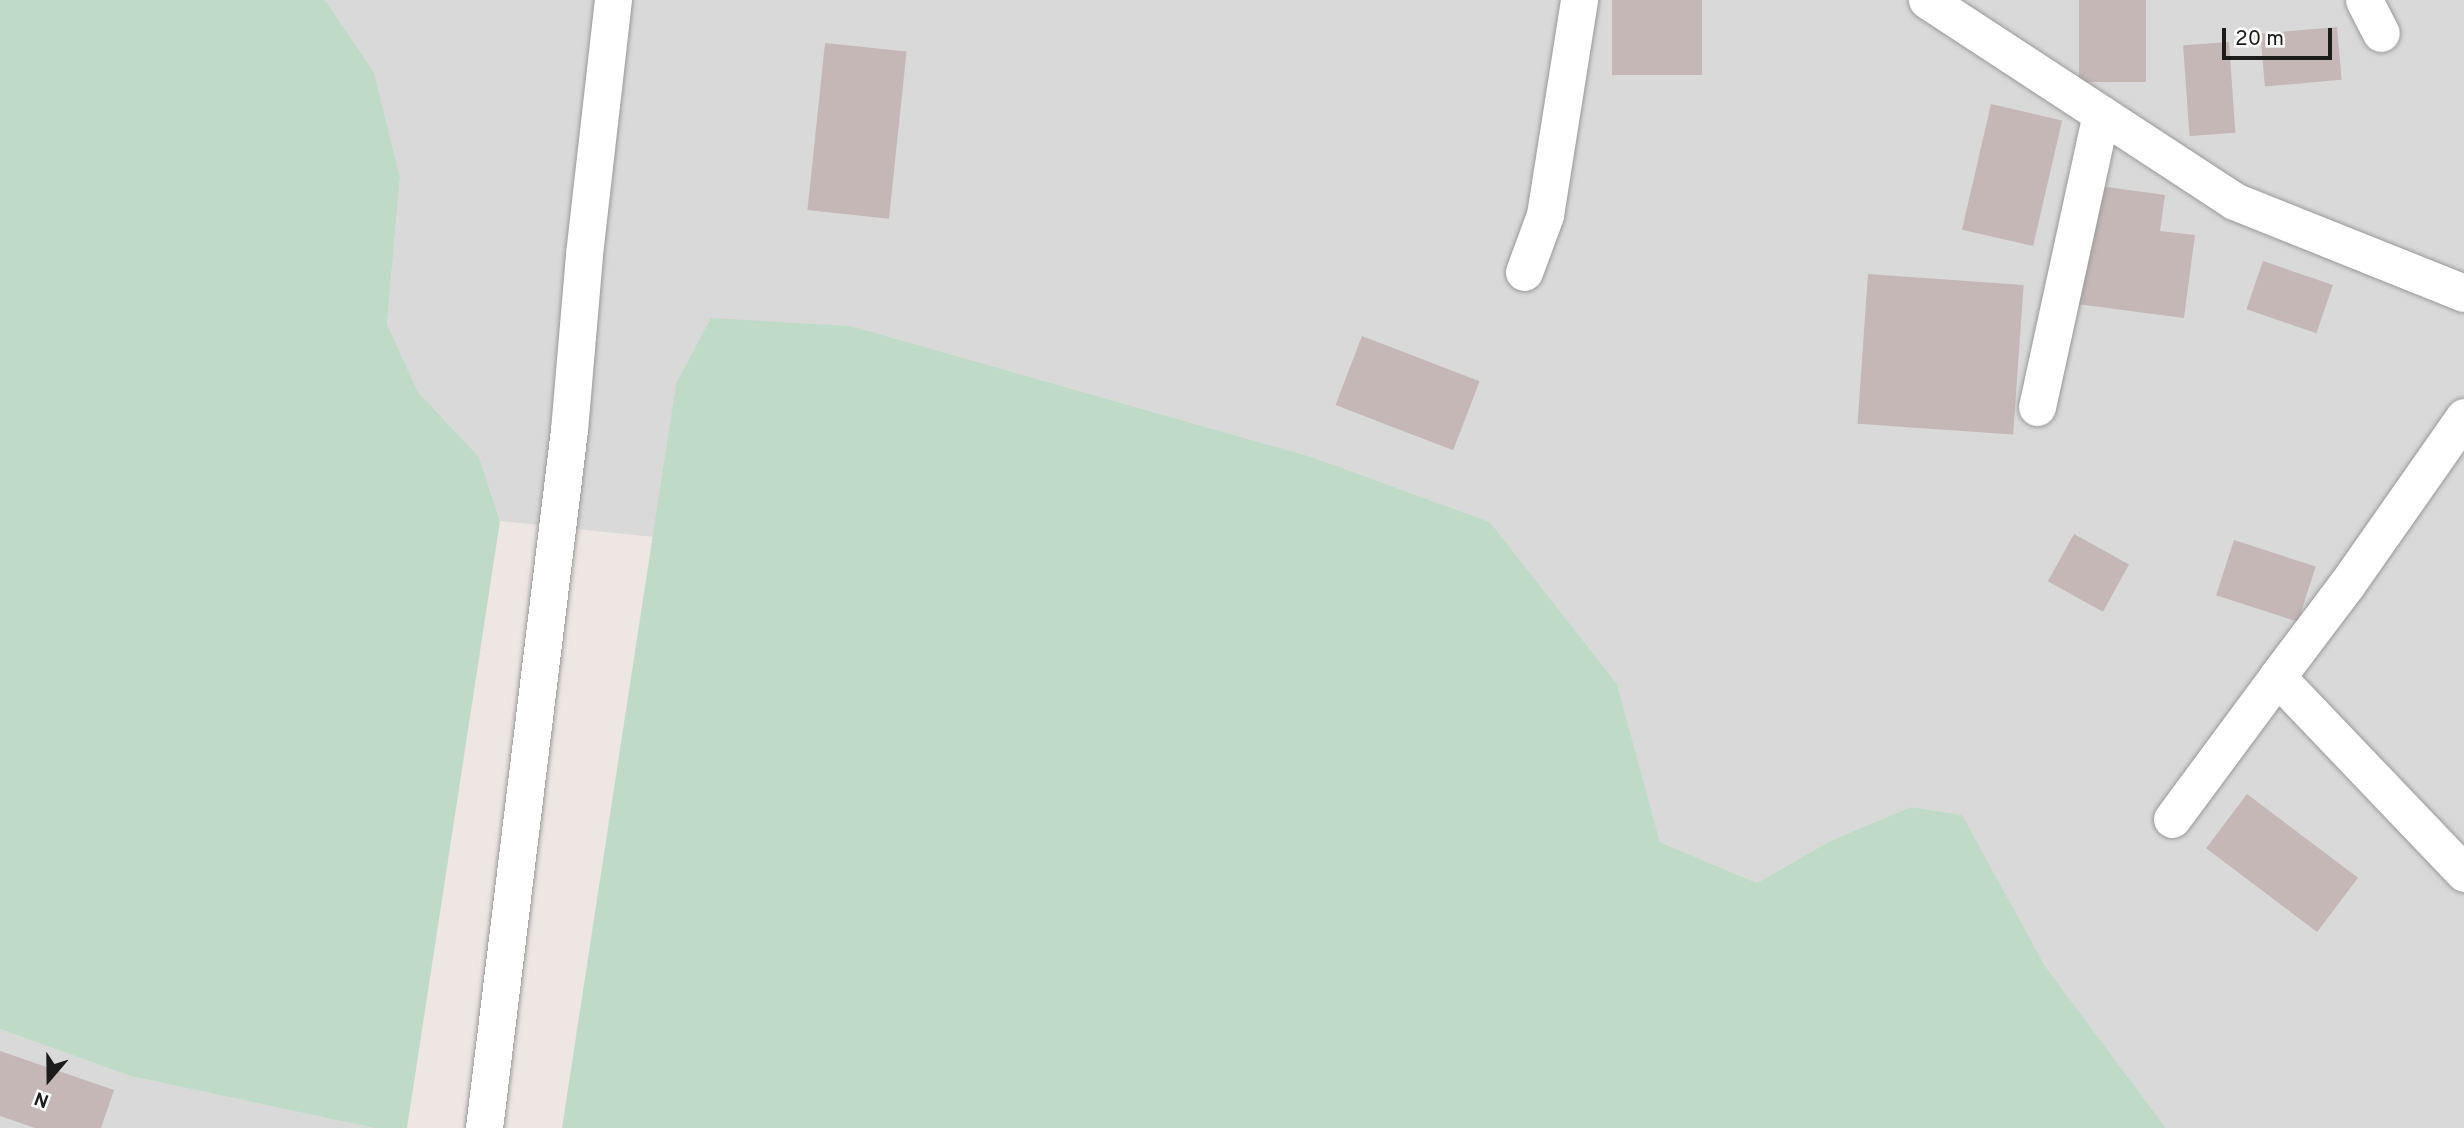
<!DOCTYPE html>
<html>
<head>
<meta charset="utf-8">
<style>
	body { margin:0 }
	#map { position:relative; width:2464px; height:1128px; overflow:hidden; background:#ede6e2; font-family:Overpass,sans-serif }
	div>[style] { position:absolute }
	.residential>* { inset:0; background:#dad9d9 }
	.wetland>* { inset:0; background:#bfdbc7 }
	.building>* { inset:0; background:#c4b7b6; transform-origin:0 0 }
	.roads { filter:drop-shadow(0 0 2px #999) drop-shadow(0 0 2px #999) }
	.minor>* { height:37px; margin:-18.5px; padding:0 18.5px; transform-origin:18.5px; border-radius:18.5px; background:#fff }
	span { translate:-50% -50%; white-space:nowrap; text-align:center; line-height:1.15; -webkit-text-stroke:7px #fff; paint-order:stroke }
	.north { position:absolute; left:14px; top:1044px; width:70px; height:70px; -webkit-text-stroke:5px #fff; paint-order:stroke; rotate:200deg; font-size:19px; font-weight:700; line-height:28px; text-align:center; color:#1c1c1c }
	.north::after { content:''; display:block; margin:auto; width:24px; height:32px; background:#1c1c1c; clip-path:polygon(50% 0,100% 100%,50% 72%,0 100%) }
	.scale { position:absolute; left:2222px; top:28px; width:110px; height:32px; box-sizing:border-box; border:4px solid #1c1c1c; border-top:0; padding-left:9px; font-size:21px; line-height:24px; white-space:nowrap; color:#1c1c1c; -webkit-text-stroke:5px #fff; paint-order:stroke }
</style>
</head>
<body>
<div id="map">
	<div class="residential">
		<i style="clip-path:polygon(325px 0,2464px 0,2464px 1128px,2166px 1128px,2045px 966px,1961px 815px,1911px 807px,1830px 841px,1757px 883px,1660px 842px,1617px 684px,1490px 522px,1312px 457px,851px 326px,676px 384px,654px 537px,500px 521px,479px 457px,418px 392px,387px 324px,400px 177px,374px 72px)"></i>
		<i style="clip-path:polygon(0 1029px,130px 1076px,374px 1128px,0 1128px)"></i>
	</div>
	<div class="wetland">
		<i style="clip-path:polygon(0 0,325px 0,374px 72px,400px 177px,387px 324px,418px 392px,479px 457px,500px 521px,407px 1128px,374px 1128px,130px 1076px,0 1029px)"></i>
		<i style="clip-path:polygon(711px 318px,851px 326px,1312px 457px,1490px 522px,1617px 684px,1660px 842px,1757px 883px,1830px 841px,1911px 807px,1962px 815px,2045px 966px,2166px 1128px,562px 1128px,676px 384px)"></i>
	</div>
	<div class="building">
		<i style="left:1612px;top:0;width:90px;height:75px"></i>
		<i style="left:2079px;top:0;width:67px;height:82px"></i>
		<i style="left:2337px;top:27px;width:53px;height:77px;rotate:85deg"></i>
		<i style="left:2229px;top:42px;width:91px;height:46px;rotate:86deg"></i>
		<i style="left:825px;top:43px;width:82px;height:168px;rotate:6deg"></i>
		<i style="left:1991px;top:104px;width:73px;height:129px;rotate:13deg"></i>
		<i style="clip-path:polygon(2093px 185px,2165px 195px,2160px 231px,2195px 235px,2184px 318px,2077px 304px)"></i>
		<i style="left:2263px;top:261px;width:74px;height:51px;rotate:19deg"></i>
		<i style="left:1868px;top:274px;width:156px;height:150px;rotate:4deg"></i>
		<i style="left:1362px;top:336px;width:126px;height:74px;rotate:21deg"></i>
		<i style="left:2074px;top:534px;width:63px;height:54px;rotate:29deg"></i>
		<i style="left:2234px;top:540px;width:86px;height:58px;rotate:18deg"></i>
		<i style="left:2247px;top:794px;width:139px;height:68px;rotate:37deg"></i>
		<i style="clip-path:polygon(0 1051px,114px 1090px,101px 1128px,35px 1128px,0 1116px)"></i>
	</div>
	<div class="roads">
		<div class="minor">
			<i style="left:1927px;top:0;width:367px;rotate:33.2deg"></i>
			<i style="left:2234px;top:201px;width:248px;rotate:21.8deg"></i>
			<i style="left:2364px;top:0;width:37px;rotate:63deg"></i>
			<i style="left:1524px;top:272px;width:61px;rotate:-69.8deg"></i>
			<i style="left:1545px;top:215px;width:218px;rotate:-81deg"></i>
			<i style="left:2037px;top:407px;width:300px;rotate:-77.7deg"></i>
			<i style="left:2464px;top:417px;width:204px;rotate:125deg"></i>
			<i style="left:2347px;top:584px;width:116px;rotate:127deg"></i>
			<i style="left:2277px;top:677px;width:271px;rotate:46.3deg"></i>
			<i style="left:2172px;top:819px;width:177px;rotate:-53.5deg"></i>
			<i style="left:484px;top:1128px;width:703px;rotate:-83.06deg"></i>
			<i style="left:569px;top:430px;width:177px;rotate:-85.1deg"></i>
			<i style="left:584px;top:254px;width:256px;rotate:-83.5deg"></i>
		</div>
	</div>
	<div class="north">N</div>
	<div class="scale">20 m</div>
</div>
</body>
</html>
